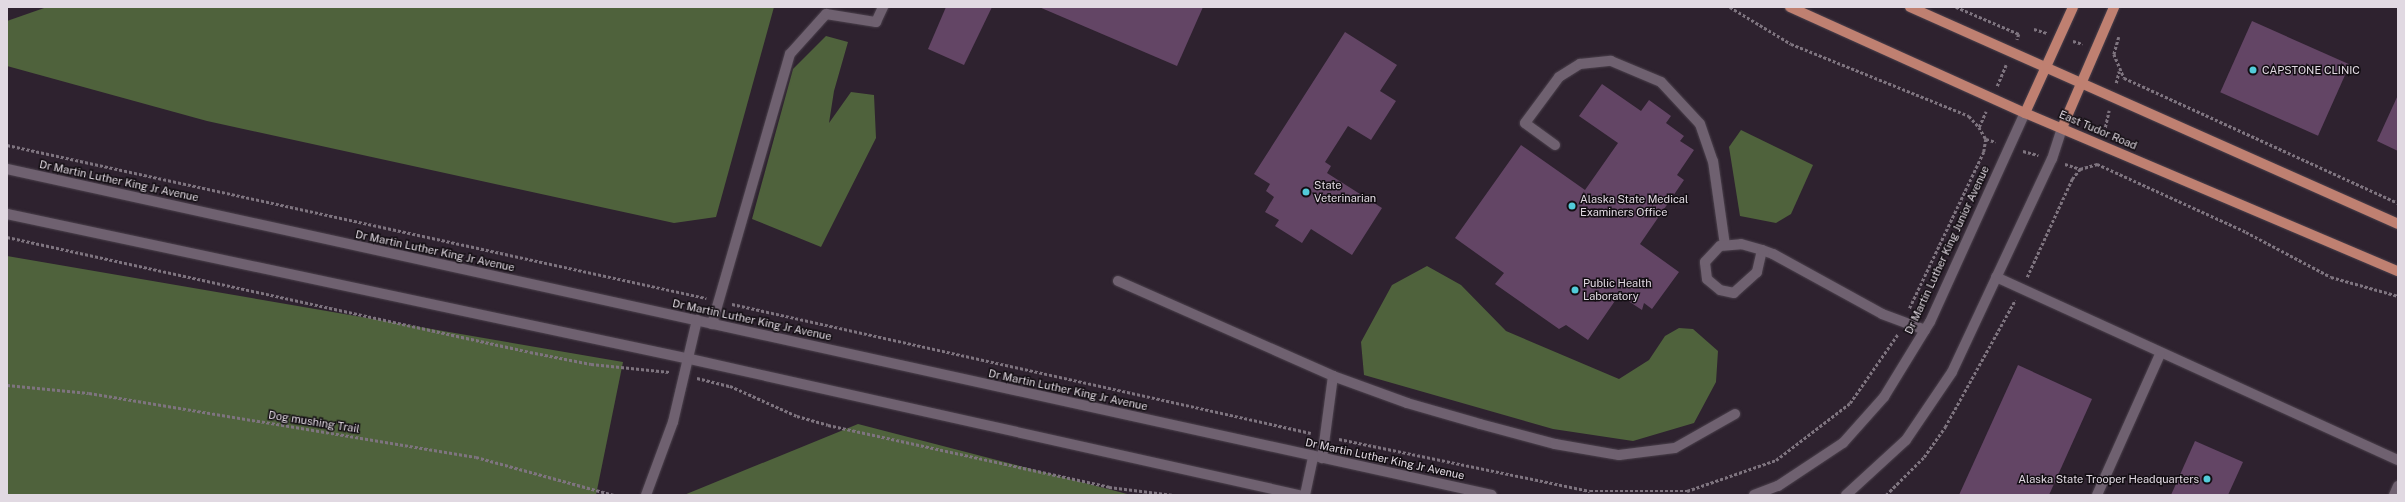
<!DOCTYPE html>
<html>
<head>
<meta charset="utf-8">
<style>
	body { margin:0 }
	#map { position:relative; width:2405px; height:502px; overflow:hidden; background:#2e222f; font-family:"Public Sans",sans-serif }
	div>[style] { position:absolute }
	.forest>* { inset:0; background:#4f623c }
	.building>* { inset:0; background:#634565; transform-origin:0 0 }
	.path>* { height:2.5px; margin-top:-1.25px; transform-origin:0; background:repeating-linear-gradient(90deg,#7e747f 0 3px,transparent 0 5px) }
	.roads { filter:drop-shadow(0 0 1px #4b414c) drop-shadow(0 0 1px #4b414c) }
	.minor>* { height:10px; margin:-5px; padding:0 5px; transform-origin:5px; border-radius:5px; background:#6f6170 }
	.major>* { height:10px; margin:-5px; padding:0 5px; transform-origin:5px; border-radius:5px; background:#bf8071 }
	.dots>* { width:11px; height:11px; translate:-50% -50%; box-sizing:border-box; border:2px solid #130e13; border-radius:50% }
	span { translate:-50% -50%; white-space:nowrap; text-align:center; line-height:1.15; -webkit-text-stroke:3px #130e13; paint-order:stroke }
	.poi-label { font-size:11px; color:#e1d9e2 }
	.left { translate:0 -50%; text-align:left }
	.right { translate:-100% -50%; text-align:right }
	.street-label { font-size:11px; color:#e1d9e2 }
	.frame { position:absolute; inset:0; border:8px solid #e1d9e2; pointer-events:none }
</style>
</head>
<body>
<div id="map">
	<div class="forest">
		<i style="clip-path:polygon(47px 7px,774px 7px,716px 217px,674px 223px,207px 121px,7px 66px,7px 21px)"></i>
		<i style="clip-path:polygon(826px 36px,848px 42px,834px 91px,829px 123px,851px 92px,874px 95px,876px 138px,821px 247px,752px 219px,793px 69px)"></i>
		<i style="clip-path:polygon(1741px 130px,1813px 165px,1791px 214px,1776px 223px,1740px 216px,1729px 147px)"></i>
		<i style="clip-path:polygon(7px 256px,623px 362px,596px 495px,7px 495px)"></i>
		<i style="clip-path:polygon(1427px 266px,1461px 285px,1506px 331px,1619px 379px,1649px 360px,1665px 336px,1679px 328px,1693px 329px,1718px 351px,1716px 382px,1694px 423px,1633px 441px,1553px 429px,1364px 375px,1361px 342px,1392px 285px)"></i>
		<i style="clip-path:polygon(858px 424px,1131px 495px,684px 495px)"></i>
	</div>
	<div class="building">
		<i style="clip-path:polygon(946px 7px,992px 7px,964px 65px,928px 49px)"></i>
		<i style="clip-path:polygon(1039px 7px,1203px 7px,1177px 66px)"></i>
		<i style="left:2252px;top:21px;width:107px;height:78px;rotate:24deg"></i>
		<i style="clip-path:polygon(1345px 32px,1397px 65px,1380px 91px,1396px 101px,1371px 140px,1348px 126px,1325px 162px,1331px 166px,1327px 173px,1382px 208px,1352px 255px,1311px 229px,1302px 243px,1275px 226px,1279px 220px,1265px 212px,1274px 197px,1266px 191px,1270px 184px,1254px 174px)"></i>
		<i style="clip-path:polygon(1602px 84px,1641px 111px,1649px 100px,1671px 116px,1666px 123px,1684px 136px,1680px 141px,1694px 150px,1677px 175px,1684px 180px,1640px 244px,1679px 272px,1652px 309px,1644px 303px,1642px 310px,1619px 295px,1588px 340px,1566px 325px,1559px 329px,1495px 284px,1504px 273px,1455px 238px,1521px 145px,1585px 190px,1618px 143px,1579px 116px)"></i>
		<i style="clip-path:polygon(2398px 95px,2398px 151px,2377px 141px)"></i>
		<i style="clip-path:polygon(2018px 365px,2092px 399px,2049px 495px,1959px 495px)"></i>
		<i style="clip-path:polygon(2195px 441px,2243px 462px,2228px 495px,2171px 495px)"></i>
	</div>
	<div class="path">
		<i style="left:1730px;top:7px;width:71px;rotate:31.2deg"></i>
		<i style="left:1791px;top:44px;width:192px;rotate:22deg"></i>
		<i style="left:1969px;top:116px;width:15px;rotate:48deg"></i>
		<i style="left:1979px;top:127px;width:14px;rotate:60deg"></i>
		<i style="left:1986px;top:139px;width:13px;rotate:99deg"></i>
		<i style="left:1984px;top:152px;width:175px;rotate:115.4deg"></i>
		<i style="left:1956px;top:7px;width:69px;rotate:23.2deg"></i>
		<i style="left:2019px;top:34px;width:6px;rotate:108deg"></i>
		<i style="left:2034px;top:29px;width:14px;rotate:17deg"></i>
		<i style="left:2119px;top:37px;width:18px;rotate:106deg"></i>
		<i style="left:2114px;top:54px;width:26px;rotate:67deg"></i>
		<i style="left:2124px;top:78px;width:301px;rotate:24.5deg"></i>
		<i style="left:2073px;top:41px;width:10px;rotate:17deg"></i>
		<i style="left:2116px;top:83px;width:12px;rotate:-76deg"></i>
		<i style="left:1997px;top:86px;width:23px;rotate:-67deg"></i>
		<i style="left:1979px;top:127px;width:17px;rotate:-66deg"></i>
		<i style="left:2104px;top:132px;width:22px;rotate:-77deg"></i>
		<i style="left:1986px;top:139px;width:10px;rotate:17deg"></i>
		<i style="left:7px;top:145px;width:716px;rotate:12.35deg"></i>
		<i style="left:2023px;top:151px;width:16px;rotate:15deg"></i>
		<i style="left:2065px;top:164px;width:16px;rotate:18deg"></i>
		<i style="left:7px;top:237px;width:535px;rotate:12.4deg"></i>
		<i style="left:530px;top:352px;width:62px;rotate:11.1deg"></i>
		<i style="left:591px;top:364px;width:79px;rotate:5.8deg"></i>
		<i style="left:2027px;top:277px;width:108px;rotate:-65.3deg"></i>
		<i style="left:2072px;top:179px;width:13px;rotate:-51deg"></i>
		<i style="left:2080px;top:169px;width:18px;rotate:-16deg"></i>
		<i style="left:2097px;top:164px;width:164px;rotate:24.5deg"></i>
		<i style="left:2246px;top:232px;width:96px;rotate:27.9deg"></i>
		<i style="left:2331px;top:277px;width:70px;rotate:15.8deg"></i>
		<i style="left:732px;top:304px;width:593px;rotate:12.56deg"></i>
		<i style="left:697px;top:378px;width:34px;rotate:14deg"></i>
		<i style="left:730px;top:386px;width:73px;rotate:24.1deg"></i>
		<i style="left:797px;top:416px;width:32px;rotate:16deg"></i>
		<i style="left:828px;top:425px;width:288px;rotate:12.4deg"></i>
		<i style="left:1109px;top:487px;width:65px;rotate:7deg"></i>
		<i style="left:7px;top:385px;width:82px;rotate:5.6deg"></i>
		<i style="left:89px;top:393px;width:392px;rotate:9.4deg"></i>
		<i style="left:476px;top:457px;width:143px;rotate:15.4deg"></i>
		<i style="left:1339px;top:439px;width:256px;rotate:11.7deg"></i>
		<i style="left:1590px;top:491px;width:97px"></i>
		<i style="left:1687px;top:491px;width:94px;rotate:-19.2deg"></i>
		<i style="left:1776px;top:460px;width:93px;rotate:-37.6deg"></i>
		<i style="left:1850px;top:403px;width:84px;rotate:-55.2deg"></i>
		<i style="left:1886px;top:495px;width:54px;rotate:-45deg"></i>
		<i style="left:1924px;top:457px;width:37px;rotate:-55deg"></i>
		<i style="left:1945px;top:427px;width:145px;rotate:-61.1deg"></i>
	</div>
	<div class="roads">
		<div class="minor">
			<i style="left:1555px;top:145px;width:37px;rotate:-144deg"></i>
			<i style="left:1525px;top:123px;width:57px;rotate:-53.5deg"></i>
			<i style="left:1559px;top:77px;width:25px;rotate:-32deg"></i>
			<i style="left:1580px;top:64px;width:31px;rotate:-6deg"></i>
			<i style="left:1611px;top:61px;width:54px;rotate:22.8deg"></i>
			<i style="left:1661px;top:82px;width:57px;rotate:47.1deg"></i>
			<i style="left:1700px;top:124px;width:39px;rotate:71deg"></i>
			<i style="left:1713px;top:161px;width:85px;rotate:81.9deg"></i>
			<i style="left:7px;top:169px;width:1520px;rotate:12.38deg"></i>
			<i style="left:7px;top:214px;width:698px;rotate:11.99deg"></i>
			<i style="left:690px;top:359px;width:624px;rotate:12.59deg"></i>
			<i style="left:1762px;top:250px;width:23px;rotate:103deg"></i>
			<i style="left:1757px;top:272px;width:31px;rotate:138deg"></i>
			<i style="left:1734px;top:293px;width:14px;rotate:-168deg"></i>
			<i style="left:1720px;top:290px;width:17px;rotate:-140deg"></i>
			<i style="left:1707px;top:279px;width:17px;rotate:-97deg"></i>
			<i style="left:1705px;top:262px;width:22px;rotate:-47deg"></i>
			<i style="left:1720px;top:246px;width:21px;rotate:-5deg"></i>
			<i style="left:1741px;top:244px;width:22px;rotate:16deg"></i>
			<i style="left:1762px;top:250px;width:12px;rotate:20deg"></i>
			<i style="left:1773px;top:254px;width:124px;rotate:28.8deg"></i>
			<i style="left:1882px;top:314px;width:46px;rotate:20.4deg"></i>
			<i style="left:1996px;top:277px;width:442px;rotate:24.5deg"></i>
			<i style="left:1118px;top:281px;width:235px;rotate:23.8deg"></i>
			<i style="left:1333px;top:376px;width:83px;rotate:97.6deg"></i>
			<i style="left:712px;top:324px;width:281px;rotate:-73.9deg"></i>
			<i style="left:790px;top:54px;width:54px;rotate:-48deg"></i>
			<i style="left:826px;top:14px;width:51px;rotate:9.1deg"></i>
			<i style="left:876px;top:22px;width:17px;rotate:-65deg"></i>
			<i style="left:1333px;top:376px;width:79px;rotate:20deg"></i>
			<i style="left:1407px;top:403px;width:76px;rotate:16deg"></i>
			<i style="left:1480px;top:424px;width:78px;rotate:14.9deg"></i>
			<i style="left:1555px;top:444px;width:65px;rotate:9.8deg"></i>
			<i style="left:1619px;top:455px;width:56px;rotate:-7.1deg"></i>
			<i style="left:1675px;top:448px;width:69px;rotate:-29.5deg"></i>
			<i style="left:646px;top:495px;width:78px;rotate:-69.7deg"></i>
			<i style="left:673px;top:422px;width:105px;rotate:-76.8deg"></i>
			<i style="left:1305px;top:495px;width:40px;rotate:-78deg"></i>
			<i style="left:1754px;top:495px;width:26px;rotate:-21deg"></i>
			<i style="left:1778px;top:486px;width:78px;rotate:-33.5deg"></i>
			<i style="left:1843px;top:443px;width:62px;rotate:-48.3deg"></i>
			<i style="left:1884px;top:397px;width:88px;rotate:-58.5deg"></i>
			<i style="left:1930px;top:322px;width:230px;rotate:-65.6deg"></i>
			<i style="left:1846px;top:495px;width:81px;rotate:-42.5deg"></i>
			<i style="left:1906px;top:440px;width:82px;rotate:-55.9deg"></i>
			<i style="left:1952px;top:372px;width:235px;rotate:-64.9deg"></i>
			<i style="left:2052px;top:159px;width:33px;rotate:-72deg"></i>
			<i style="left:2097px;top:495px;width:154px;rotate:-65.9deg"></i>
			<i style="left:2394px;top:495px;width:10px;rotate:-66deg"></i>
		</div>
		<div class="major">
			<i style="left:1790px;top:7px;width:258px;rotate:24.3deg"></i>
			<i style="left:2025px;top:113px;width:405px;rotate:23deg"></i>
			<i style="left:1910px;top:7px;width:534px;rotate:23.97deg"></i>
			<i style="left:2025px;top:113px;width:116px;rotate:-65.6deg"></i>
			<i style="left:2062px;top:128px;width:132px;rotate:-66.7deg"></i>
		</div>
	</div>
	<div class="dots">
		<i style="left:2253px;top:70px;background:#52cbd9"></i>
		<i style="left:1306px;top:192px;background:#52cbd9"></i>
		<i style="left:1572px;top:206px;background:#52cbd9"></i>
		<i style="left:1575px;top:290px;background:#52cbd9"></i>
		<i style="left:2207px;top:479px;background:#52cbd9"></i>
	</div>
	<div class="poi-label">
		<span class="left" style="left:2262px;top:70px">CAPSTONE CLINIC</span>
		<span class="left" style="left:1314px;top:192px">State<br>Veterinarian</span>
		<span class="left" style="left:1580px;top:206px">Alaska State Medical<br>Examiners Office</span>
		<span class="left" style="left:1583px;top:290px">Public Health<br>Laboratory</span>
		<span class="right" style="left:2199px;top:479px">Alaska State Trooper Headquarters</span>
	</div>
	<div class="street-label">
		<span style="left:2098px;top:130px;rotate:23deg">East Tudor Road</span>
		<span style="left:119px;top:181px;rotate:12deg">Dr Martin Luther King Jr Avenue</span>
		<span style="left:1947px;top:250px;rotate:-65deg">Dr Martin Luther King Junior Avenue</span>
		<span style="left:435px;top:251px;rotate:12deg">Dr Martin Luther King Jr Avenue</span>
		<span style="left:752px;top:320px;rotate:12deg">Dr Martin Luther King Jr Avenue</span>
		<span style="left:1068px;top:390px;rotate:12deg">Dr Martin Luther King Jr Avenue</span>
		<span style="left:314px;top:422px;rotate:9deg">Dog mushing Trail</span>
		<span style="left:1385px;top:459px;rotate:12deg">Dr Martin Luther King Jr Avenue</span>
	</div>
	<div class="frame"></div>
</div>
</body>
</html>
